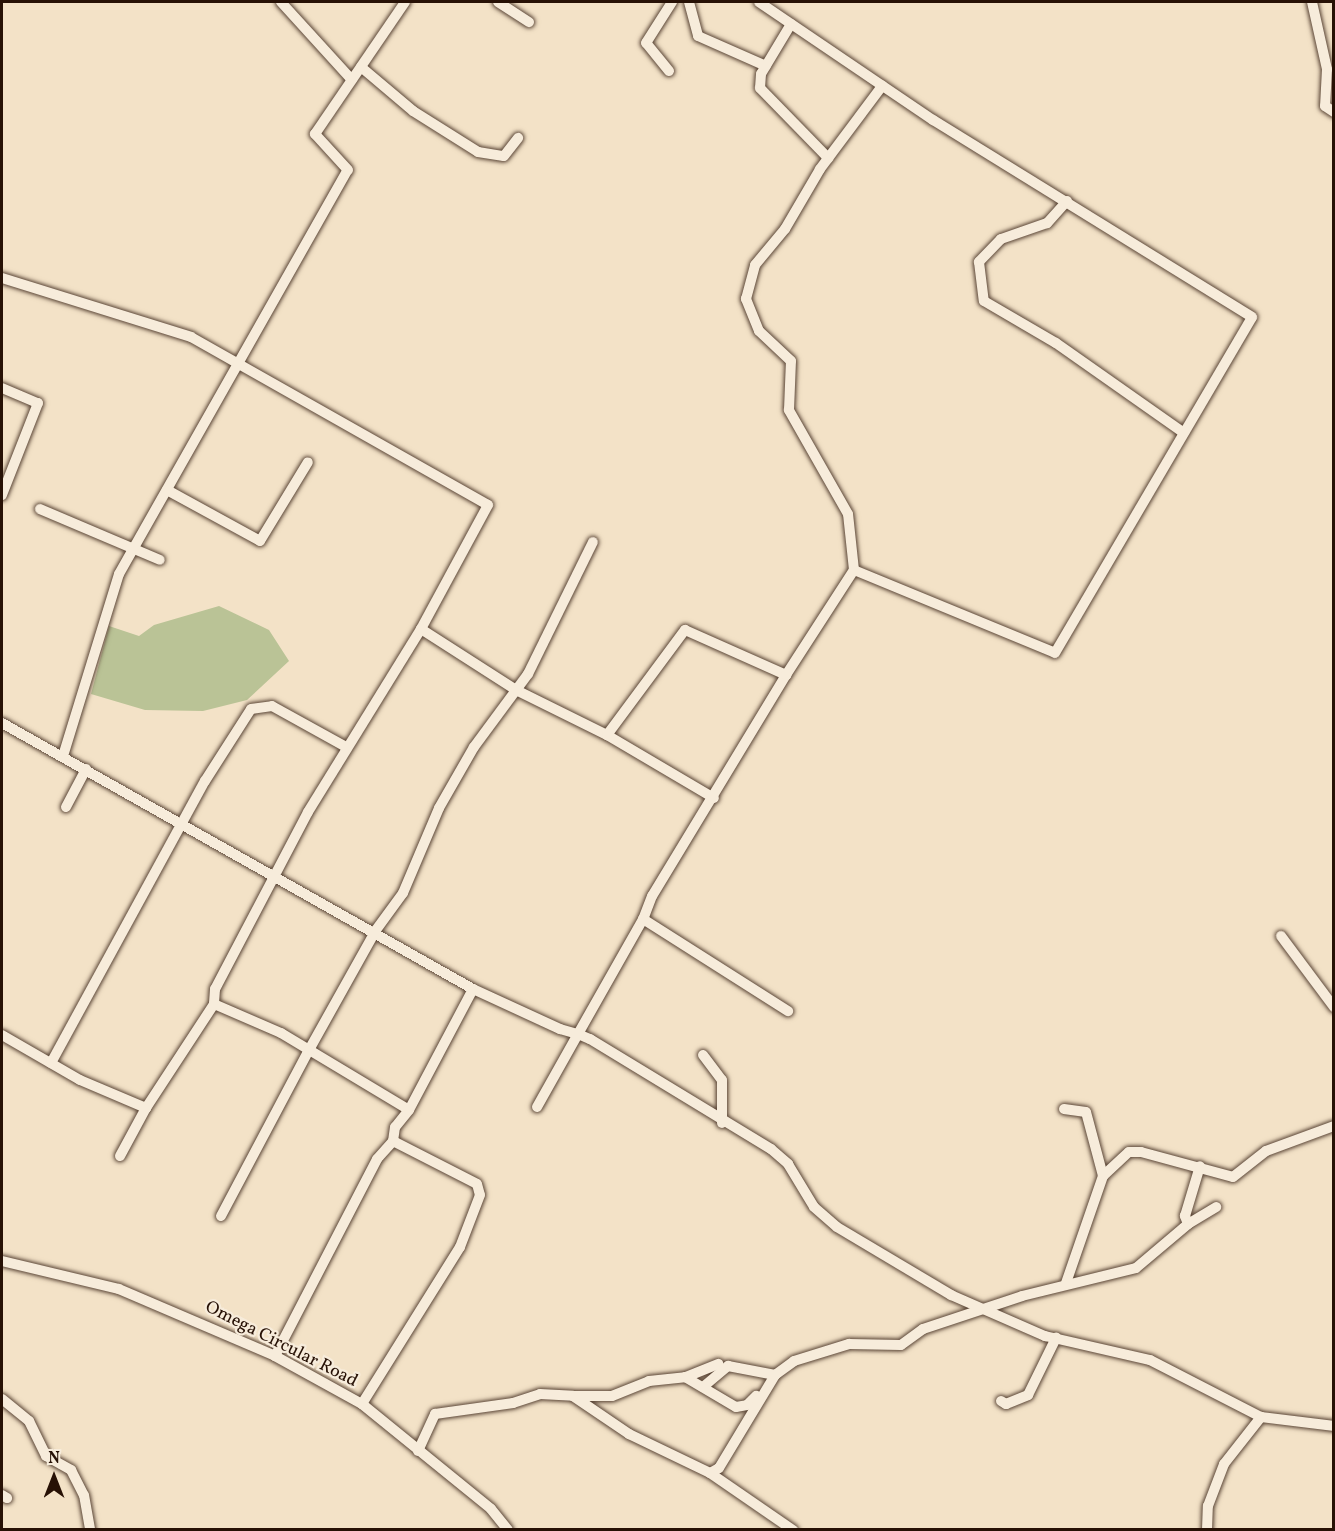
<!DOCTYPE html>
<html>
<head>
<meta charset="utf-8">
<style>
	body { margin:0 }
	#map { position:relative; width:1335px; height:1531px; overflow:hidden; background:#f3e2c7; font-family:Vollkorn,serif }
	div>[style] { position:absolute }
	.green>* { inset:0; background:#bac396 }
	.roads { filter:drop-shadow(0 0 2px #5a4536) drop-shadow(0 0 2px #5a4536) }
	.minor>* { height:10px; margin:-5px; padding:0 5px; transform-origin:5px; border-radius:5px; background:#f7ecdb }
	span { translate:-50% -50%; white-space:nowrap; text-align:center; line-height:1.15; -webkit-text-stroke:4.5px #f7ecdb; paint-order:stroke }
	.street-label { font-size:18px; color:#271105 }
	.frame { position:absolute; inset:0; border:3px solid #271105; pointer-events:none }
	.north { position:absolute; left:24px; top:1447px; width:60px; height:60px; -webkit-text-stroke:4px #f7ecdb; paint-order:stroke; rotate:0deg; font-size:16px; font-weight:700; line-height:24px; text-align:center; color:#271105 }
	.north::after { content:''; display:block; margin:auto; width:21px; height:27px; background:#271105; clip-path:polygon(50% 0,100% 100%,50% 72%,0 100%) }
</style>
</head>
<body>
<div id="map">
	<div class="green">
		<i style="clip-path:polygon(219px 606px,269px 630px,289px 661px,247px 700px,203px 711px,145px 710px,91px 694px,109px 626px,139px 636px,154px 625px)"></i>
	</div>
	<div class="roads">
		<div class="minor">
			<i style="left:281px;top:2px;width:105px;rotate:47.7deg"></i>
			<i style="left:498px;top:2px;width:37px;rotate:33deg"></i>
			<i style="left:689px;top:2px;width:35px;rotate:75deg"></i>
			<i style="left:698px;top:36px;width:74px;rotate:23.8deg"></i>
			<i style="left:1312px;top:2px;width:69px;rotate:77.4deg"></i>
			<i style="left:1327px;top:69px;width:37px;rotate:93deg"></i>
			<i style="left:1325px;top:106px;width:11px;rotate:34deg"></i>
			<i style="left:791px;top:24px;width:58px;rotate:121deg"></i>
			<i style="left:761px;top:74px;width:14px;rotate:94deg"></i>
			<i style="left:760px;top:88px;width:98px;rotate:45.8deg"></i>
			<i style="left:361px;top:67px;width:68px;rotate:40.2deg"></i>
			<i style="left:413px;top:111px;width:77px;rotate:32.2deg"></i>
			<i style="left:478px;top:152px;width:26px;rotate:9deg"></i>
			<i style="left:504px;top:156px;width:23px;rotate:-52deg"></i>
			<i style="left:669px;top:71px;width:36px;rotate:-129deg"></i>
			<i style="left:646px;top:43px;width:49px;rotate:-57.6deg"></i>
			<i style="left:1067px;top:201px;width:30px;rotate:132deg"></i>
			<i style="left:1047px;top:223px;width:49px;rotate:160.8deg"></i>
			<i style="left:1001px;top:239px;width:32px;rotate:134deg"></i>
			<i style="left:979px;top:262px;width:39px;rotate:83deg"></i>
			<i style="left:984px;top:301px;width:83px;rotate:30.3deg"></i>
			<i style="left:1056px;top:343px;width:156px;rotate:35.1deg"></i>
			<i style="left:2px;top:278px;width:198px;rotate:17.3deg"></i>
			<i style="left:191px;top:337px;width:341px;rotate:29.5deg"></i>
			<i style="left:488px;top:505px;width:141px;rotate:118.4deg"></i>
			<i style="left:421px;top:629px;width:215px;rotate:121.7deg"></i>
			<i style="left:308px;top:812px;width:200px;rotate:117.7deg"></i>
			<i style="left:215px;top:989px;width:15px;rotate:94deg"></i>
			<i style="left:2px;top:388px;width:39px;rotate:23deg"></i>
			<i style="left:38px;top:403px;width:99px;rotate:111.4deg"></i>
			<i style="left:167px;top:490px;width:106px;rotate:28.7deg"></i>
			<i style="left:260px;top:541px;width:92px;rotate:-58.7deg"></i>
			<i style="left:40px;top:509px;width:130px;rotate:23deg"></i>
			<i style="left:854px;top:570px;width:56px;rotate:-96.1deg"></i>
			<i style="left:848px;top:514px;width:120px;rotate:-119.6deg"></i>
			<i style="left:789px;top:410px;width:49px;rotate:-87.7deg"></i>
			<i style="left:791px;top:361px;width:44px;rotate:-136.8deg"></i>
			<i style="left:759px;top:331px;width:35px;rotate:-112deg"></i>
			<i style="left:746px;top:299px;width:35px;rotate:-75deg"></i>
			<i style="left:755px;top:265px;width:47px;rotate:-50.2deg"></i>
			<i style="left:785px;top:229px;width:69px;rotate:-59.7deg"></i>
			<i style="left:820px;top:169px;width:104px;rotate:-53.2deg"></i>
			<i style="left:421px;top:629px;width:113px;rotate:32.7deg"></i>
			<i style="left:516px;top:690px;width:102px;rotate:26.3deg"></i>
			<i style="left:607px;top:735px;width:124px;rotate:30.5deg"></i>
			<i style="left:786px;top:675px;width:258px;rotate:121.2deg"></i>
			<i style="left:652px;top:896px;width:25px;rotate:111deg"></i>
			<i style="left:643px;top:919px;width:172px;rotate:32.4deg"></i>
			<i style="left:2px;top:723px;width:541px;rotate:29.46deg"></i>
			<i style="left:473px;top:989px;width:96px;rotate:24.7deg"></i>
			<i style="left:560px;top:1029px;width:19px;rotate:16deg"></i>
			<i style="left:578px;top:1034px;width:132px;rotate:-60.5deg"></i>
			<i style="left:607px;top:735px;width:131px;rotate:-53.4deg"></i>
			<i style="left:685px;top:630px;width:111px;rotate:24deg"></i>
			<i style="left:786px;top:675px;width:125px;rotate:-57.1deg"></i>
			<i style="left:854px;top:570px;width:217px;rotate:22.4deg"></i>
			<i style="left:1055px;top:653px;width:389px;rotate:-59.6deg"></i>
			<i style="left:1252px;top:317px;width:375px;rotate:-148.3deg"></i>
			<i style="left:933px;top:120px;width:210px;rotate:-145.9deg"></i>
			<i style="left:63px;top:756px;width:190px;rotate:-72.9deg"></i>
			<i style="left:119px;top:574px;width:464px;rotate:-60.5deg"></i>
			<i style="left:348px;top:170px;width:49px;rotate:-132.5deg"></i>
			<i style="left:315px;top:134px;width:160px;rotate:-55.7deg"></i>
			<i style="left:66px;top:807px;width:43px;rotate:-62.2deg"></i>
			<i style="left:1281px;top:936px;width:89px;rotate:53.3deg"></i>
			<i style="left:2px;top:1035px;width:90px;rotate:30deg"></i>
			<i style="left:80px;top:1080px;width:72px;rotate:23deg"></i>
			<i style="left:146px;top:1108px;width:124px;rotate:-56.8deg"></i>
			<i style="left:214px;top:1004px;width:73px;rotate:23.4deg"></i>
			<i style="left:281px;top:1033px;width:149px;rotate:31deg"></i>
			<i style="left:409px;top:1110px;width:22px;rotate:129deg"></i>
			<i style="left:395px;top:1127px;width:14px;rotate:98deg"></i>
			<i style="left:393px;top:1141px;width:94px;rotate:27.1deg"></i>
			<i style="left:477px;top:1184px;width:11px;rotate:75deg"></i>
			<i style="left:480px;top:1195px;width:56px;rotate:111deg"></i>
			<i style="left:460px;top:1247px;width:185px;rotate:122deg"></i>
			<i style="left:703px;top:1055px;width:31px;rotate:53deg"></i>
			<i style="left:722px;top:1080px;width:43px;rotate:90deg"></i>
			<i style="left:51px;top:1063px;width:321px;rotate:-61.4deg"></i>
			<i style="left:205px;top:781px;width:85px;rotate:-57.4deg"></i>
			<i style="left:251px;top:709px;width:21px;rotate:-8deg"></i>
			<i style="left:272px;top:706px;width:85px;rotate:29deg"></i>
			<i style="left:537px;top:1107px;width:84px;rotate:-60.7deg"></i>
			<i style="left:578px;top:1034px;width:13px;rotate:23deg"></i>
			<i style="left:590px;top:1039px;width:212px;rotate:31.3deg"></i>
			<i style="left:771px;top:1149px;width:23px;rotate:41deg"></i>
			<i style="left:788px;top:1164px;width:50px;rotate:58.8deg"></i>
			<i style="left:814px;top:1207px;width:30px;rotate:41deg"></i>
			<i style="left:837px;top:1227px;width:133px;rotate:30.8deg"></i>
			<i style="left:951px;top:1295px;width:103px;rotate:23.6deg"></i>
			<i style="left:1045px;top:1336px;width:108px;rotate:12.9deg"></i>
			<i style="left:1150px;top:1360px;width:125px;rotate:27.2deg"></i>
			<i style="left:1261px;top:1417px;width:74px;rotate:7deg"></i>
			<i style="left:1064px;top:1109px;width:22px;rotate:8deg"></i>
			<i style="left:1086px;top:1112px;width:66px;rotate:75.1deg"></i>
			<i style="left:1103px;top:1176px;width:113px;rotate:109.1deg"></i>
			<i style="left:409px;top:1110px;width:137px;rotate:-62.1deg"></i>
			<i style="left:120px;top:1156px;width:55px;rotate:-61.6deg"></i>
			<i style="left:1103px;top:1176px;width:35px;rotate:-43deg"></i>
			<i style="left:1129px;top:1152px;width:12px"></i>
			<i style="left:1141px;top:1152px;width:95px;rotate:15.2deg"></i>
			<i style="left:1233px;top:1177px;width:42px;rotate:-38.2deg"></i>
			<i style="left:1266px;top:1151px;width:72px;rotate:-20.2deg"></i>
			<i style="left:221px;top:1216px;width:188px;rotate:-62.1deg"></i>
			<i style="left:309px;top:1050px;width:137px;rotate:-60.8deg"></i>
			<i style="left:376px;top:930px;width:46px;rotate:-53.9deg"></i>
			<i style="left:403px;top:893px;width:92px;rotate:-67deg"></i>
			<i style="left:439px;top:808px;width:70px;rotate:-60.2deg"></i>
			<i style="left:474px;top:747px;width:91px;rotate:-53.5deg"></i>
			<i style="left:528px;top:674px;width:147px;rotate:-63.8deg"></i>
			<i style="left:1188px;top:1224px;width:33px;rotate:-31deg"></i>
			<i style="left:2px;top:1261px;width:120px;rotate:13.5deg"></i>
			<i style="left:119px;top:1289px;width:170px;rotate:23.2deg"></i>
			<i style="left:275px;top:1356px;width:99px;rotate:28.9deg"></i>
			<i style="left:362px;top:1404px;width:166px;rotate:39.1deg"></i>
			<i style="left:491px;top:1509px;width:27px;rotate:51deg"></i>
			<i style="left:275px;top:1356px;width:222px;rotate:-62.6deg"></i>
			<i style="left:377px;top:1159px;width:24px;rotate:-48deg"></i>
			<i style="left:686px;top:1377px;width:35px;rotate:-22deg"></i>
			<i style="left:703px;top:1387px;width:33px;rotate:-40deg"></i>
			<i style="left:728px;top:1366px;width:48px;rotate:10.8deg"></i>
			<i style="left:573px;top:1396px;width:39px"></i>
			<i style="left:612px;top:1396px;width:40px;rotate:-22deg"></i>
			<i style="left:649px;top:1381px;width:36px;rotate:-6deg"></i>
			<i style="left:685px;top:1377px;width:59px;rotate:30.5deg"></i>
			<i style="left:736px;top:1407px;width:11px;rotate:-10deg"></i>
			<i style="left:747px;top:1405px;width:13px;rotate:-45deg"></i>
			<i style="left:2px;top:1399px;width:35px;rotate:39deg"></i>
			<i style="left:29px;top:1421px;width:39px;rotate:64deg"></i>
			<i style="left:46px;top:1456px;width:29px;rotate:29deg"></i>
			<i style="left:71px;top:1470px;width:28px;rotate:63deg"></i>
			<i style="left:84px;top:1495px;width:36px;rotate:80deg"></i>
			<i style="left:1001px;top:1401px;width:6px;rotate:31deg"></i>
			<i style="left:1006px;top:1404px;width:24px;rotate:-22deg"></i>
			<i style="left:1028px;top:1395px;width:64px;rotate:-63.8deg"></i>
			<i style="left:418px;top:1451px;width:41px;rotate:-65.3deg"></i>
			<i style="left:435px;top:1414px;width:79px;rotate:-8deg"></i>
			<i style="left:513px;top:1403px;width:28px;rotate:-18deg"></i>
			<i style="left:540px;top:1394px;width:33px;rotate:3deg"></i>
			<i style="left:573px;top:1396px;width:68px;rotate:34.2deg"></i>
			<i style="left:629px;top:1434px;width:90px;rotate:25.7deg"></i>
			<i style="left:710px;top:1473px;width:10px;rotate:-29deg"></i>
			<i style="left:719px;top:1468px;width:109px;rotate:-58.9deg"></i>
			<i style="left:775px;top:1375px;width:24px;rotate:-36deg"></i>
			<i style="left:794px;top:1361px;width:58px;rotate:-17.2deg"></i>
			<i style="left:849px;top:1344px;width:52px;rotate:1.1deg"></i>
			<i style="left:901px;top:1345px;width:27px;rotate:-36deg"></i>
			<i style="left:923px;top:1329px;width:104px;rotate:-18.4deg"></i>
			<i style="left:1022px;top:1296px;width:117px;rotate:-13.8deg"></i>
			<i style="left:1136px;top:1268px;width:68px;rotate:-40.2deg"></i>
			<i style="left:1188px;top:1224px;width:9px;rotate:-111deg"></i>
			<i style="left:1185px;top:1216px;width:52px;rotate:-73.3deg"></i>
			<i style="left:710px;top:1473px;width:101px;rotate:34.5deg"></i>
			<i style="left:2px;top:1495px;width:6px;rotate:31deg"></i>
			<i style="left:1207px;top:1530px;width:24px;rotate:-88deg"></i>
			<i style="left:1208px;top:1506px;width:45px;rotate:-69.1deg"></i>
			<i style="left:1224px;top:1464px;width:60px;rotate:-51.8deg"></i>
		</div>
	</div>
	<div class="street-label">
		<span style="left:281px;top:1345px;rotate:27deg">Omega Circular Road</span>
	</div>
	<div class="frame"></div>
	<div class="north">N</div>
</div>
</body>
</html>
